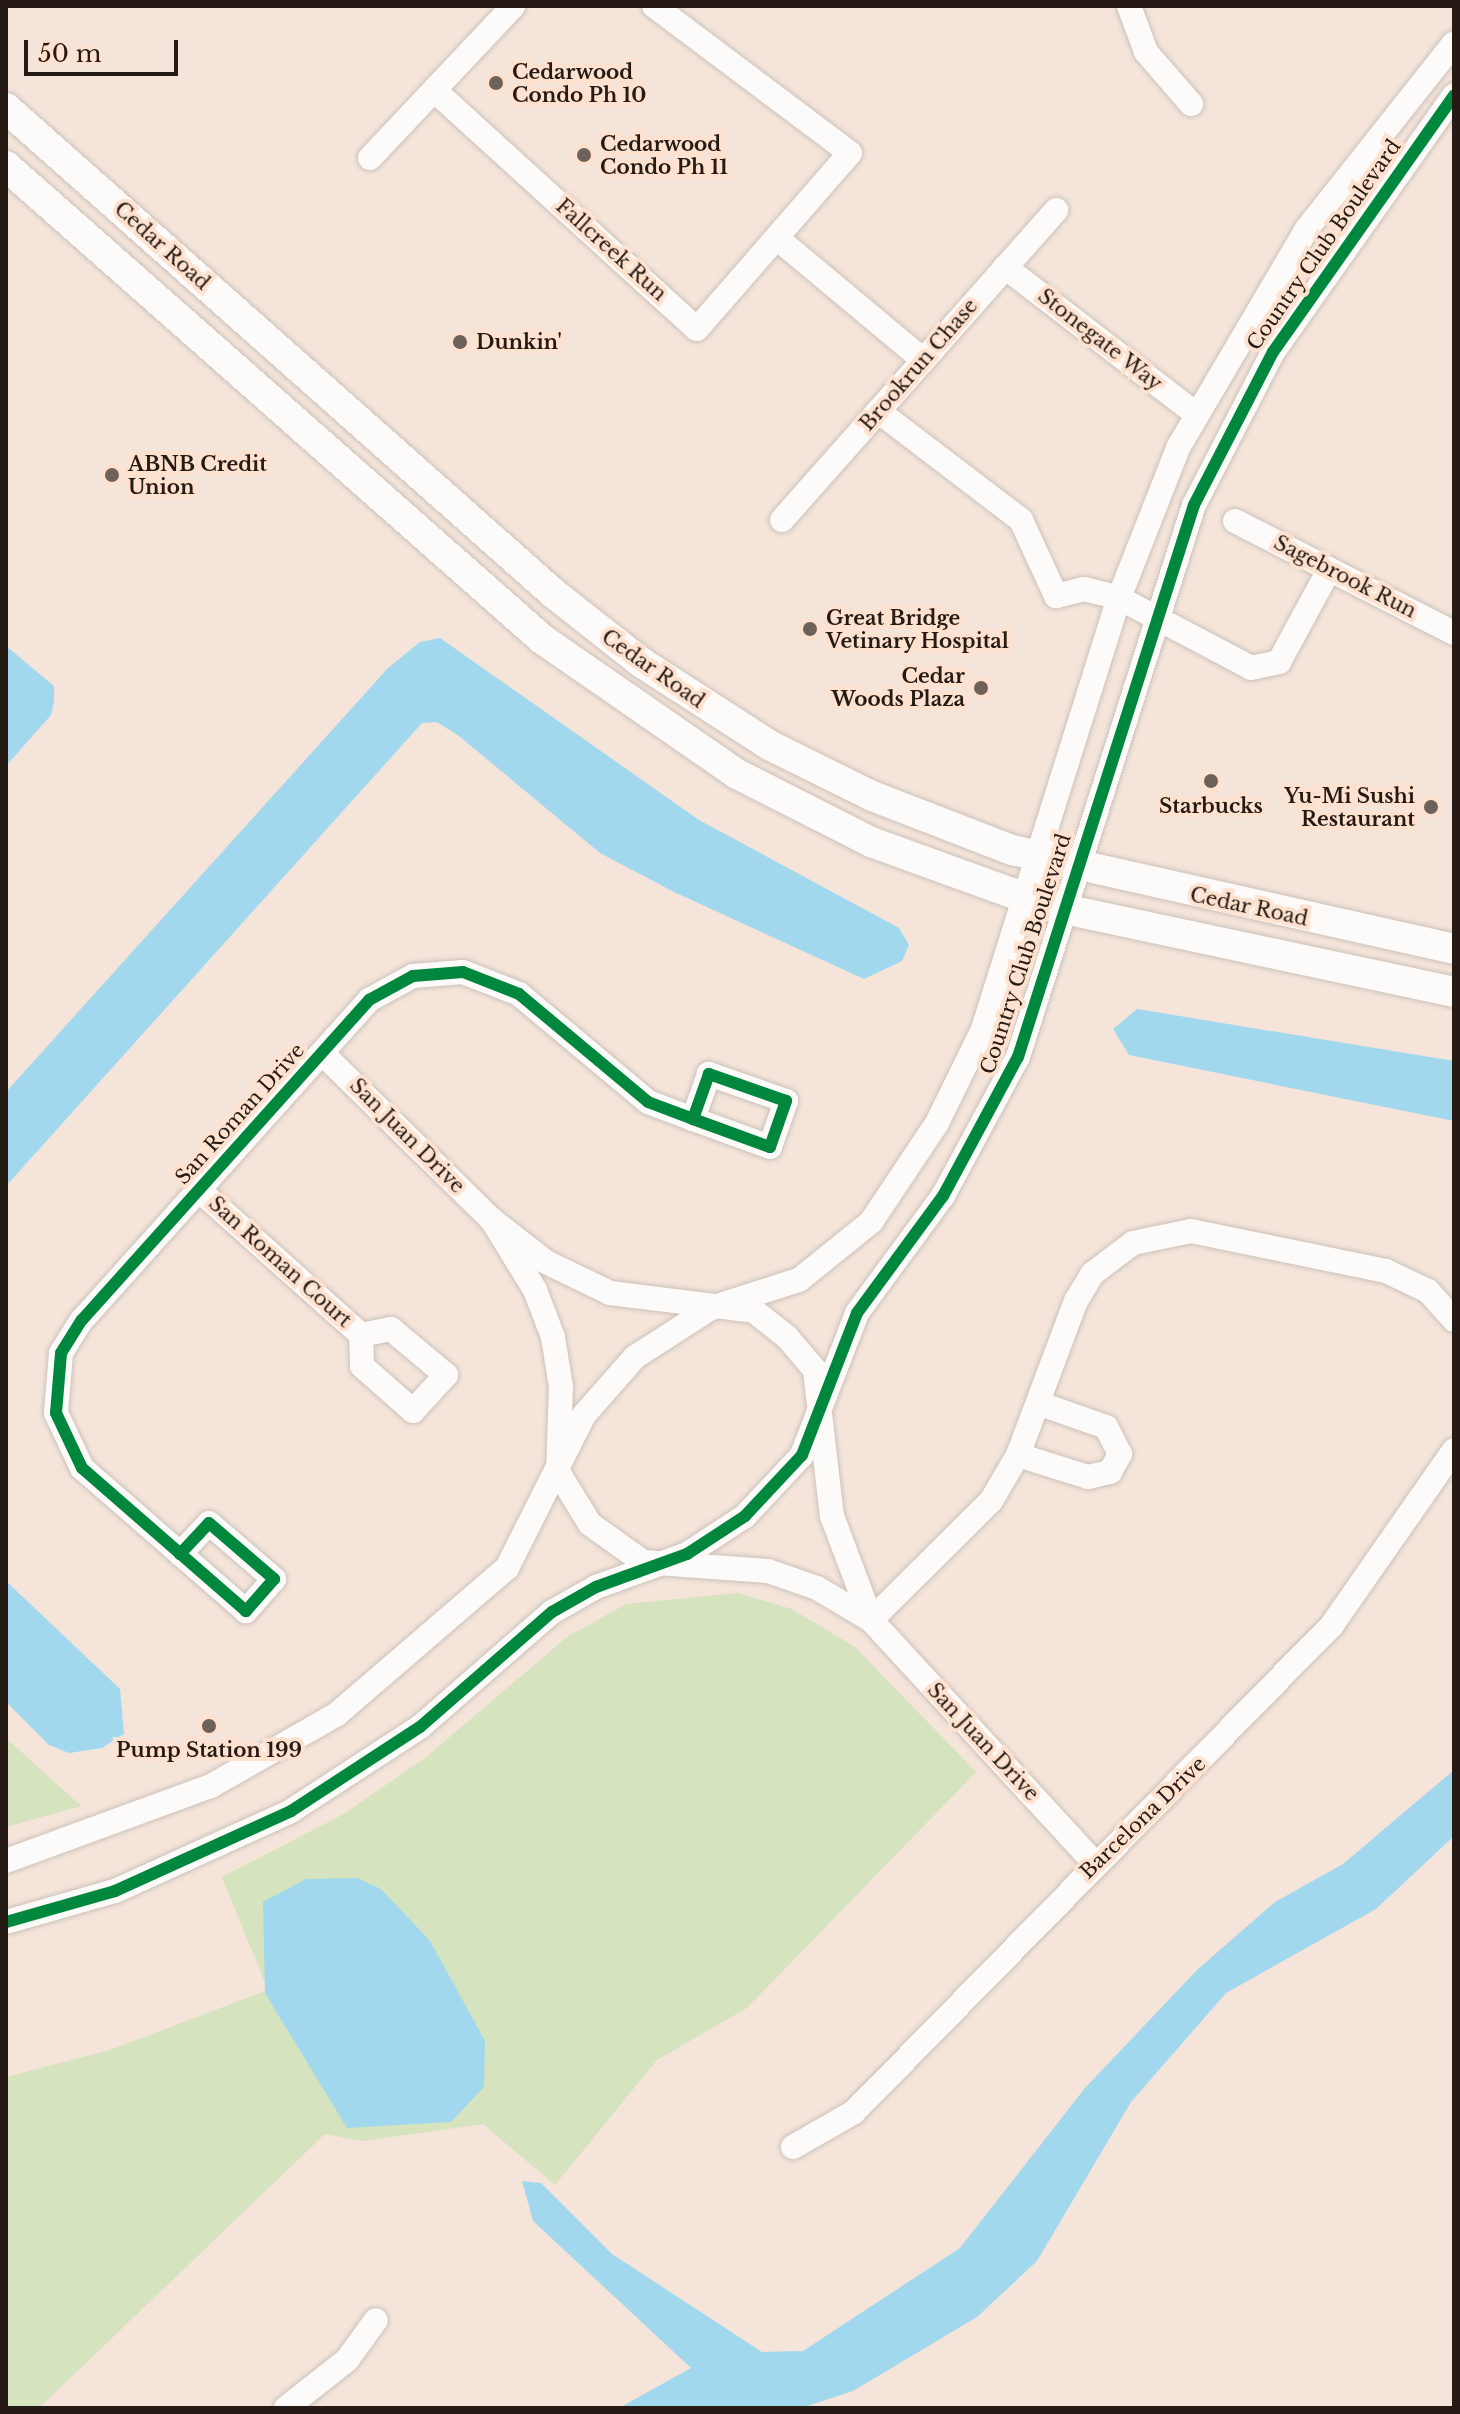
<!DOCTYPE html>
<html>
<head>
<meta charset="utf-8">
<style>
	body { margin:0 }
	#map { position:relative; width:1460px; height:2414px; overflow:hidden; background:#f4e4da; font-family:"Libre Baskerville",serif }
	div>[style] { position:absolute }
	.green>* { inset:0; background:#d5e3be }
	.water>* { inset:0; background:#a1d8ee }
	.roads { filter:drop-shadow(0 0 2px #ccc1b9) drop-shadow(0 0 2px #ccc1b9) }
	.minor>* { height:24px; margin:-12px; padding:0 12px; transform-origin:12px; border-radius:12px; background:#fdfbf9 }
	.major>* { height:30px; margin:-15px; padding:0 15px; transform-origin:15px; border-radius:15px; background:#fdfbf9 }
	.cycleway>* { height:12px; margin:-6px; padding:0 6px; transform-origin:6px; border-radius:6px; background:#00873e }
	.dots>* { width:22px; height:22px; translate:-50% -50%; box-sizing:border-box; border:4px solid #fee2cf; border-radius:50% }
	span { translate:-50% -50%; white-space:nowrap; text-align:center; line-height:1.15; -webkit-text-stroke:8px #fee2cf; paint-order:stroke }
	.poi-label { font-size:20px; color:#251b14; font-weight:700 }
	.left { translate:0 -50%; text-align:left }
	.right { translate:-100% -50%; text-align:right }
	.street-label { font-size:20px; color:#251b14 }
	.frame { position:absolute; inset:0; border:8px solid #251b14; pointer-events:none }
	.scale { position:absolute; left:24px; top:40px; width:154px; height:36px; box-sizing:border-box; border:4px solid #251b14; border-top:0; padding-left:10px; font-size:24px; line-height:28px; white-space:nowrap; color:#251b14; -webkit-text-stroke:6px #fee2cf; paint-order:stroke }
</style>
</head>
<body>
<div id="map">
	<div class="green">
		<i style="clip-path:polygon(737px 1593px,792px 1609px,855px 1647px,976px 1772px,747px 2008px,657px 2060px,555px 2185px,483px 2124px,363px 2141px,325px 2134px,39px 2408px,6px 2408px,6px 2077px,110px 2050px,268px 1990px,222px 1877px,342px 1815px,425px 1758px,567px 1637px,626px 1604px)"></i>
		<i style="clip-path:polygon(6px 1738px,81px 1806px,6px 1827px)"></i>
	</div>
	<div class="water">
		<i style="clip-path:polygon(440px 638px,699px 820px,899px 928px,909px 945px,902px 961px,864px 979px,674px 892px,600px 853px,459px 736px,437px 722px,422px 723px,6px 1186px,6px 1092px,388px 668px,420px 642px)"></i>
		<i style="clip-path:polygon(6px 646px,54px 686px,54px 701px,51px 715px,6px 766px)"></i>
		<i style="clip-path:polygon(1137px 1009px,1454px 1061px,1454px 1121px,1129px 1055px,1113px 1029px)"></i>
		<i style="clip-path:polygon(6px 1581px,120px 1689px,124px 1734px,102px 1748px,69px 1753px,49px 1745px,6px 1702px)"></i>
		<i style="clip-path:polygon(1454px 1770px,1454px 1836px,1376px 1909px,1226px 1993px,1131px 2102px,1037px 2261px,977px 2317px,853px 2391px,801px 2408px,619px 2408px,691px 2368px,533px 2221px,522px 2181px,541px 2183px,612px 2254px,762px 2352px,803px 2351px,960px 2248px,1085px 2088px,1197px 1970px,1275px 1902px,1343px 1864px)"></i>
		<i style="clip-path:polygon(357px 1878px,381px 1889px,430px 1941px,485px 2041px,484px 2087px,451px 2122px,347px 2128px,265px 1993px,263px 1902px,306px 1879px)"></i>
	</div>
	<div class="roads">
		<div class="minor">
			<i style="left:1129px;top:6px;width:49px;rotate:69.7deg"></i>
			<i style="left:1146px;top:52px;width:69px;rotate:49.1deg"></i>
			<i style="left:434px;top:90px;width:355px;rotate:42.3deg"></i>
			<i style="left:697px;top:329px;width:233px;rotate:-49deg"></i>
			<i style="left:850px;top:153px;width:245px;rotate:-143.1deg"></i>
			<i style="left:370px;top:158px;width:209px;rotate:-46.7deg"></i>
			<i style="left:778px;top:239px;width:189px;rotate:39.8deg"></i>
			<i style="left:1005px;top:267px;width:241px;rotate:37.6deg"></i>
			<i style="left:878px;top:411px;width:180px;rotate:37.3deg"></i>
			<i style="left:1021px;top:520px;width:84px;rotate:65.3deg"></i>
			<i style="left:1056px;top:596px;width:29px;rotate:-14deg"></i>
			<i style="left:1084px;top:589px;width:36px;rotate:14deg"></i>
			<i style="left:1119px;top:598px;width:149px;rotate:27.9deg"></i>
			<i style="left:1251px;top:668px;width:29px;rotate:-12deg"></i>
			<i style="left:1279px;top:662px;width:105px;rotate:-61.5deg"></i>
			<i style="left:782px;top:520px;width:414px;rotate:-48.5deg"></i>
			<i style="left:1235px;top:521px;width:246px;rotate:27.1deg"></i>
			<i style="left:322px;top:1053px;width:238px;rotate:44.5deg"></i>
			<i style="left:492px;top:1220px;width:68px;rotate:37.9deg"></i>
			<i style="left:546px;top:1262px;width:71px;rotate:25.8deg"></i>
			<i style="left:610px;top:1293px;width:145px;rotate:7.1deg"></i>
			<i style="left:754px;top:1311px;width:42px;rotate:38.2deg"></i>
			<i style="left:787px;top:1337px;width:43px;rotate:49.7deg"></i>
			<i style="left:815px;top:1370px;width:147px;rotate:83.4deg"></i>
			<i style="left:832px;top:1516px;width:111px;rotate:69.4deg"></i>
			<i style="left:199px;top:1190px;width:217px;rotate:41.8deg"></i>
			<i style="left:361px;top:1335px;width:31px;rotate:88deg"></i>
			<i style="left:362px;top:1366px;width:68px;rotate:41.4deg"></i>
			<i style="left:413px;top:1411px;width:49px;rotate:-47.5deg"></i>
			<i style="left:446px;top:1375px;width:72px;rotate:-140.1deg"></i>
			<i style="left:391px;top:1329px;width:31px;rotate:169deg"></i>
			<i style="left:492px;top:1220px;width:82px;rotate:58.4deg"></i>
			<i style="left:535px;top:1290px;width:50px;rotate:69deg"></i>
			<i style="left:553px;top:1337px;width:51px;rotate:80.9deg"></i>
			<i style="left:561px;top:1387px;width:85px;rotate:92deg"></i>
			<i style="left:558px;top:1472px;width:61px;rotate:58.4deg"></i>
			<i style="left:590px;top:1524px;width:65px;rotate:35.6deg"></i>
			<i style="left:643px;top:1562px;width:125px;rotate:4.1deg"></i>
			<i style="left:768px;top:1571px;width:52px;rotate:19.1deg"></i>
			<i style="left:817px;top:1588px;width:63px;rotate:30.7deg"></i>
			<i style="left:871px;top:1620px;width:331px;rotate:47.4deg"></i>
			<i style="left:1018px;top:1455px;width:73px;rotate:17.4deg"></i>
			<i style="left:1088px;top:1477px;width:23px;rotate:-13deg"></i>
			<i style="left:1110px;top:1472px;width:21px;rotate:-61deg"></i>
			<i style="left:1120px;top:1454px;width:30px;rotate:-117deg"></i>
			<i style="left:1106px;top:1427px;width:72px;rotate:-160.6deg"></i>
			<i style="left:180px;top:1554px;width:42px;rotate:-46.9deg"></i>
			<i style="left:209px;top:1523px;width:86px;rotate:40.7deg"></i>
			<i style="left:274px;top:1579px;width:43px;rotate:131.2deg"></i>
			<i style="left:246px;top:1611px;width:218px;rotate:-138.9deg"></i>
			<i style="left:82px;top:1468px;width:61px;rotate:-115.3deg"></i>
			<i style="left:56px;top:1413px;width:60px;rotate:-85.2deg"></i>
			<i style="left:61px;top:1353px;width:39px;rotate:-58deg"></i>
			<i style="left:82px;top:1320px;width:430px;rotate:-48.1deg"></i>
			<i style="left:369px;top:1000px;width:50px;rotate:-28.6deg"></i>
			<i style="left:413px;top:976px;width:50px;rotate:-4.6deg"></i>
			<i style="left:463px;top:972px;width:60px;rotate:21.4deg"></i>
			<i style="left:519px;top:994px;width:168px;rotate:39.9deg"></i>
			<i style="left:648px;top:1102px;width:48px;rotate:20.7deg"></i>
			<i style="left:693px;top:1119px;width:82px;rotate:20deg"></i>
			<i style="left:770px;top:1147px;width:49px;rotate:-70.8deg"></i>
			<i style="left:786px;top:1101px;width:82px;rotate:-160.7deg"></i>
			<i style="left:709px;top:1074px;width:48px;rotate:109.6deg"></i>
			<i style="left:871px;top:1620px;width:169px;rotate:-44.8deg"></i>
			<i style="left:991px;top:1501px;width:53px;rotate:-59.6deg"></i>
			<i style="left:1018px;top:1455px;width:165px;rotate:-69.4deg"></i>
			<i style="left:1076px;top:1301px;width:31px;rotate:-59deg"></i>
			<i style="left:1092px;top:1274px;width:51px;rotate:-37.1deg"></i>
			<i style="left:1133px;top:1243px;width:59px;rotate:-11.7deg"></i>
			<i style="left:1191px;top:1231px;width:199px;rotate:11.6deg"></i>
			<i style="left:1386px;top:1271px;width:47px;rotate:25.5deg"></i>
			<i style="left:1428px;top:1291px;width:39px;rotate:48deg"></i>
			<i style="left:6px;top:1861px;width:218px;rotate:-20.1deg"></i>
			<i style="left:211px;top:1786px;width:145px;rotate:-29.7deg"></i>
			<i style="left:337px;top:1714px;width:224px;rotate:-40.7deg"></i>
			<i style="left:507px;top:1568px;width:171px;rotate:-63.3deg"></i>
			<i style="left:584px;top:1415px;width:77px;rotate:-48.7deg"></i>
			<i style="left:635px;top:1357px;width:90px;rotate:-32.8deg"></i>
			<i style="left:711px;top:1308px;width:92px;rotate:-17.7deg"></i>
			<i style="left:799px;top:1280px;width:92px;rotate:-38.9deg"></i>
			<i style="left:871px;top:1222px;width:119px;rotate:-56.3deg"></i>
			<i style="left:937px;top:1123px;width:105px;rotate:-63.9deg"></i>
			<i style="left:983px;top:1029px;width:452px;rotate:-72.5deg"></i>
			<i style="left:1119px;top:598px;width:163px;rotate:-68.5deg"></i>
			<i style="left:1179px;top:446px;width:251px;rotate:-59.5deg"></i>
			<i style="left:1306px;top:230px;width:238px;rotate:-51.6deg"></i>
			<i style="left:6px;top:1922px;width:113px;rotate:-15.9deg"></i>
			<i style="left:115px;top:1891px;width:193px;rotate:-24.4deg"></i>
			<i style="left:291px;top:1811px;width:154px;rotate:-33.1deg"></i>
			<i style="left:420px;top:1727px;width:175px;rotate:-41.1deg"></i>
			<i style="left:552px;top:1612px;width:51px;rotate:-29.6deg"></i>
			<i style="left:596px;top:1587px;width:97px;rotate:-19.9deg"></i>
			<i style="left:687px;top:1554px;width:69px;rotate:-33.2deg"></i>
			<i style="left:745px;top:1516px;width:83px;rotate:-46.9deg"></i>
			<i style="left:802px;top:1455px;width:152px;rotate:-68.8deg"></i>
			<i style="left:857px;top:1313px;width:145px;rotate:-53.7deg"></i>
			<i style="left:943px;top:1196px;width:158px;rotate:-61.7deg"></i>
			<i style="left:1018px;top:1057px;width:579px;rotate:-72.32deg"></i>
			<i style="left:1194px;top:505px;width:172px;rotate:-62.7deg"></i>
			<i style="left:1273px;top:352px;width:314px;rotate:-54.8deg"></i>
			<i style="left:793px;top:2147px;width:70px;rotate:-29.8deg"></i>
			<i style="left:854px;top:2112px;width:682px;rotate:-45.53deg"></i>
			<i style="left:1332px;top:1625px;width:213px;rotate:-55.1deg"></i>
			<i style="left:286px;top:2408px;width:78px;rotate:-38.2deg"></i>
			<i style="left:347px;top:2360px;width:49px;rotate:-54.1deg"></i>
		</div>
		<div class="major">
			<i style="left:6px;top:108px;width:731px;rotate:41.56deg"></i>
			<i style="left:553px;top:593px;width:113px;rotate:38.2deg"></i>
			<i style="left:642px;top:663px;width:151px;rotate:32.8deg"></i>
			<i style="left:769px;top:745px;width:115px;rotate:26.3deg"></i>
			<i style="left:872px;top:796px;width:150px;rotate:21.1deg"></i>
			<i style="left:1012px;top:850px;width:453px;rotate:12.6deg"></i>
			<i style="left:6px;top:166px;width:715px;rotate:41.43deg"></i>
			<i style="left:542px;top:639px;width:237px;rotate:34.7deg"></i>
			<i style="left:737px;top:774px;width:150px;rotate:26.9deg"></i>
			<i style="left:871px;top:842px;width:185px;rotate:19.9deg"></i>
			<i style="left:1045px;top:905px;width:418px;rotate:12deg"></i>
		</div>
	</div>
	<div class="cycleway">
		<i style="left:180px;top:1554px;width:42px;rotate:-46.9deg"></i>
		<i style="left:209px;top:1523px;width:86px;rotate:40.7deg"></i>
		<i style="left:274px;top:1579px;width:43px;rotate:131.2deg"></i>
		<i style="left:246px;top:1611px;width:218px;rotate:-138.9deg"></i>
		<i style="left:82px;top:1468px;width:61px;rotate:-115.3deg"></i>
		<i style="left:56px;top:1413px;width:60px;rotate:-85.2deg"></i>
		<i style="left:61px;top:1353px;width:39px;rotate:-58deg"></i>
		<i style="left:82px;top:1320px;width:430px;rotate:-48.1deg"></i>
		<i style="left:369px;top:1000px;width:50px;rotate:-28.6deg"></i>
		<i style="left:413px;top:976px;width:50px;rotate:-4.6deg"></i>
		<i style="left:463px;top:972px;width:60px;rotate:21.4deg"></i>
		<i style="left:519px;top:994px;width:168px;rotate:39.9deg"></i>
		<i style="left:648px;top:1102px;width:48px;rotate:20.7deg"></i>
		<i style="left:693px;top:1119px;width:82px;rotate:20deg"></i>
		<i style="left:770px;top:1147px;width:49px;rotate:-70.8deg"></i>
		<i style="left:786px;top:1101px;width:82px;rotate:-160.7deg"></i>
		<i style="left:709px;top:1074px;width:48px;rotate:109.6deg"></i>
		<i style="left:6px;top:1922px;width:113px;rotate:-15.9deg"></i>
		<i style="left:115px;top:1891px;width:193px;rotate:-24.4deg"></i>
		<i style="left:291px;top:1811px;width:154px;rotate:-33.1deg"></i>
		<i style="left:420px;top:1727px;width:175px;rotate:-41.1deg"></i>
		<i style="left:552px;top:1612px;width:51px;rotate:-29.6deg"></i>
		<i style="left:596px;top:1587px;width:97px;rotate:-19.9deg"></i>
		<i style="left:687px;top:1554px;width:69px;rotate:-33.2deg"></i>
		<i style="left:745px;top:1516px;width:83px;rotate:-46.9deg"></i>
		<i style="left:802px;top:1455px;width:152px;rotate:-68.8deg"></i>
		<i style="left:857px;top:1313px;width:145px;rotate:-53.7deg"></i>
		<i style="left:943px;top:1196px;width:158px;rotate:-61.7deg"></i>
		<i style="left:1018px;top:1057px;width:579px;rotate:-72.32deg"></i>
		<i style="left:1194px;top:505px;width:172px;rotate:-62.7deg"></i>
		<i style="left:1273px;top:352px;width:314px;rotate:-54.8deg"></i>
	</div>
	<div class="dots">
		<i style="left:496px;top:83px;background:#6d6159"></i>
		<i style="left:584px;top:155px;background:#6d6159"></i>
		<i style="left:460px;top:342px;background:#6d6159"></i>
		<i style="left:112px;top:475px;background:#6d6159"></i>
		<i style="left:810px;top:629px;background:#6d6159"></i>
		<i style="left:981px;top:688px;background:#6d6159"></i>
		<i style="left:1211px;top:781px;background:#6d6159"></i>
		<i style="left:1431px;top:807px;background:#6d6159"></i>
		<i style="left:209px;top:1726px;background:#6d6159"></i>
	</div>
	<div class="poi-label">
		<span class="left" style="left:512px;top:84px">Cedarwood<br>Condo Ph 10</span>
		<span class="left" style="left:600px;top:156px">Cedarwood<br>Condo Ph 11</span>
		<span class="left" style="left:476px;top:342px">Dunkin'</span>
		<span class="left" style="left:128px;top:476px">ABNB Credit<br>Union</span>
		<span class="left" style="left:826px;top:630px">Great Bridge<br>Vetinary Hospital</span>
		<span class="right" style="left:965px;top:688px">Cedar<br>Woods Plaza</span>
		<span class="right" style="left:1415px;top:808px">Yu-Mi Sushi<br>Restaurant</span>
		<span style="left:1211px;top:806px">Starbucks</span>
		<span style="left:209px;top:1750px">Pump Station 199</span>
	</div>
	<div class="street-label">
		<span style="left:1324px;top:245px;rotate:-55deg">Country Club Boulevard</span>
		<span style="left:162px;top:246px;rotate:42deg">Cedar Road</span>
		<span style="left:611px;top:250px;rotate:42deg">Fallcreek Run</span>
		<span style="left:1100px;top:340px;rotate:38deg">Stonegate Way</span>
		<span style="left:919px;top:365px;rotate:-49deg">Brookrun Chase</span>
		<span style="left:1345px;top:577px;rotate:27deg">Sagebrook Run</span>
		<span style="left:653px;top:669px;rotate:35deg">Cedar Road</span>
		<span style="left:1249px;top:907px;rotate:12deg">Cedar Road</span>
		<span style="left:1026px;top:954px;rotate:-72deg">Country Club Boulevard</span>
		<span style="left:240px;top:1114px;rotate:-48deg">San Roman Drive</span>
		<span style="left:407px;top:1136px;rotate:45deg">San Juan Drive</span>
		<span style="left:280px;top:1262px;rotate:42deg">San Roman Court</span>
		<span style="left:983px;top:1742px;rotate:47deg">San Juan Drive</span>
		<span style="left:1143px;top:1818px;rotate:-44deg">Barcelona Drive</span>
	</div>
	<div class="frame"></div>
	<div class="scale">50 m</div>
</div>
</body>
</html>
